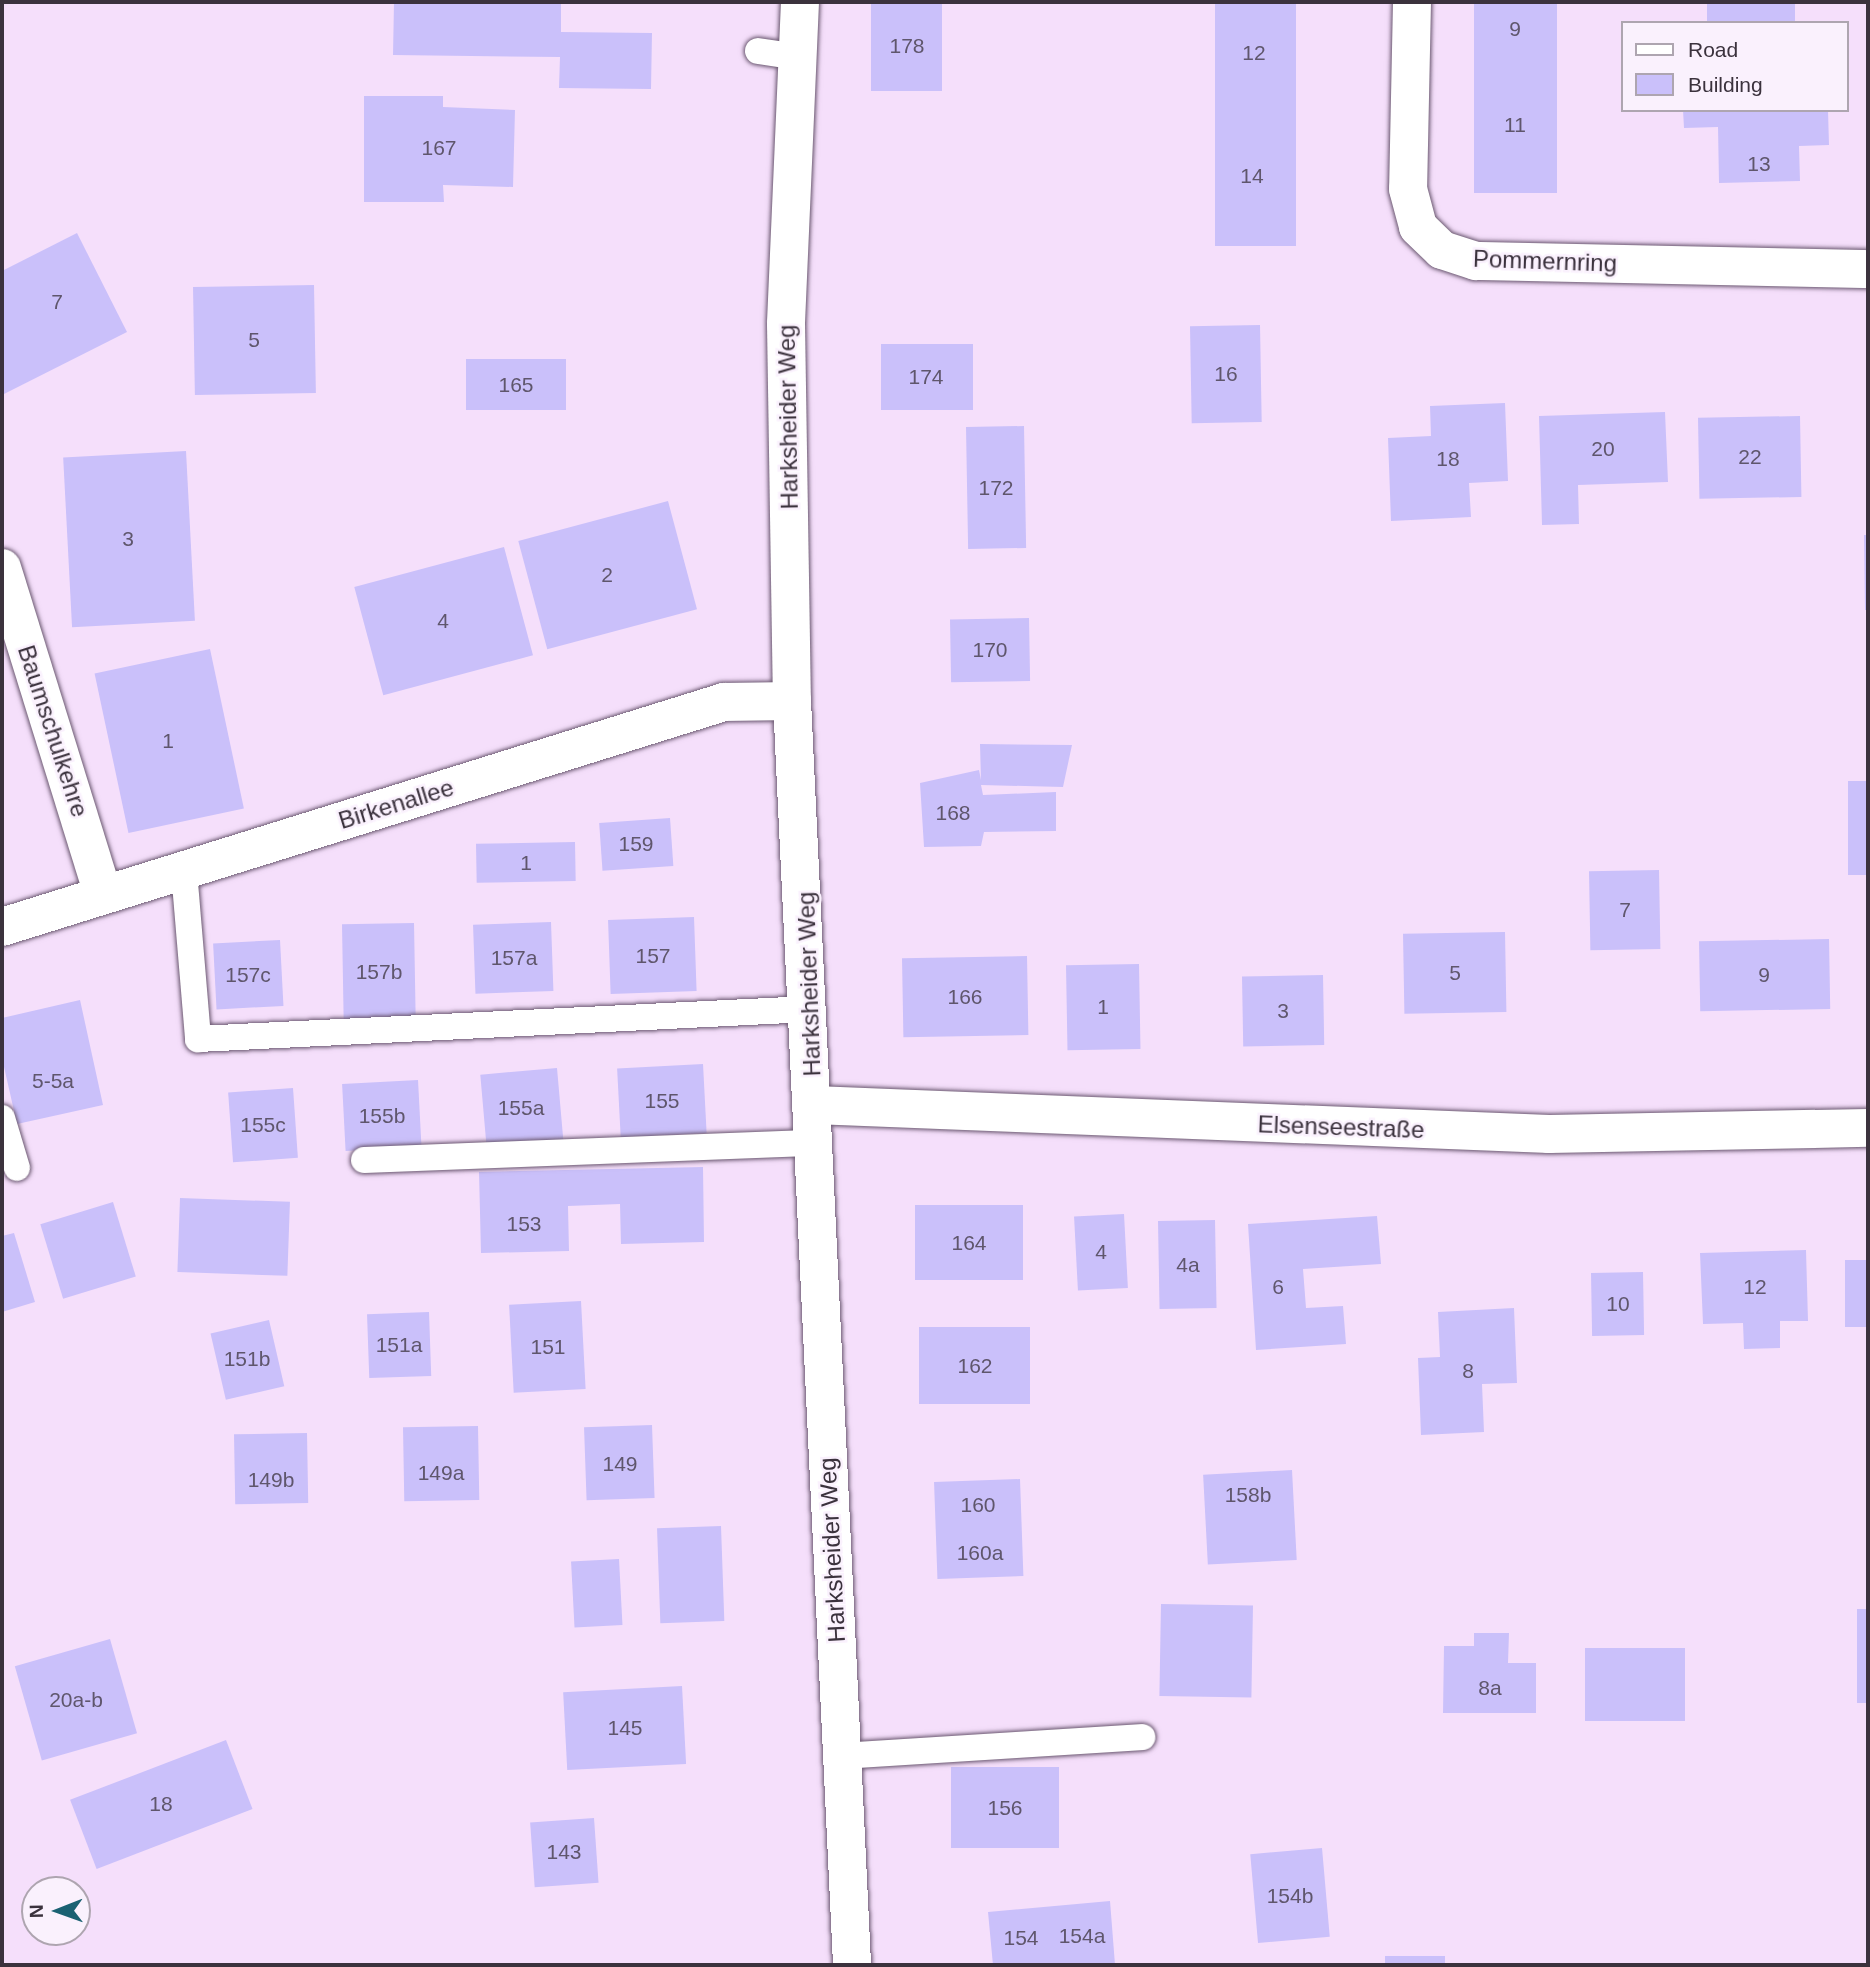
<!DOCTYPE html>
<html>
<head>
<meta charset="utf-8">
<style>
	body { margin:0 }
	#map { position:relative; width:1870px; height:1967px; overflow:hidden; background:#f5dffb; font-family:Arial,sans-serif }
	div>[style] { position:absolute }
	.building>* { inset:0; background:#cac0fa; transform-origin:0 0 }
	.roads { filter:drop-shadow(0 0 2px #6b5871) drop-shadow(0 0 2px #6b5871) }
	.lane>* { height:26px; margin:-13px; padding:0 13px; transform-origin:13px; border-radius:13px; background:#fff }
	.street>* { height:38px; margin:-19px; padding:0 19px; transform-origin:19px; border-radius:19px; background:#fff }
	.secondary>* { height:38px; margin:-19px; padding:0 19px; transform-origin:19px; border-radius:19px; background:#fff }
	span { translate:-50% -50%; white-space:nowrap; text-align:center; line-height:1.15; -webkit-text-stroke:5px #faf1fd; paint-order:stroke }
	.number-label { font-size:21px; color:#5f566c }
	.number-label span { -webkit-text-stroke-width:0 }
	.street-label { font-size:24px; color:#3b323d }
	.frame { position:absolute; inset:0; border:4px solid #3b323d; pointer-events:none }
	.legend { position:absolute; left:1621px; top:21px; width:228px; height:91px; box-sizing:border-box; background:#faf1fd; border:2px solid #aea5b0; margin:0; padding:9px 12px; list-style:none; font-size:21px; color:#3b323d }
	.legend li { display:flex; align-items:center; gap:14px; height:35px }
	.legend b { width:35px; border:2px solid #aea5b0 }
	.north { position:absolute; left:21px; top:1876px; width:70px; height:70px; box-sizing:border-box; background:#faf1fd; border:2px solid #aea5b0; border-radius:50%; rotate:269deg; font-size:19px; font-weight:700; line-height:28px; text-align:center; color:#3b323d }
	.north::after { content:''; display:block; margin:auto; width:24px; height:32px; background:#1a6172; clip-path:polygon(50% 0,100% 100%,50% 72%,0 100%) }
</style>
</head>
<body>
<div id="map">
	<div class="building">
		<i style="clip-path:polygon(394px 2px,561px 2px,561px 32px,652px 33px,651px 89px,559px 88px,560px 57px,393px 55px)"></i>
		<i style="left:871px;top:2px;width:71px;height:89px"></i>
		<i style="left:1215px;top:2px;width:81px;height:244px"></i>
		<i style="left:1474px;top:2px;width:83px;height:191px"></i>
		<i style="left:1707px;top:2px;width:88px;height:21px"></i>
		<i style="clip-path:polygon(364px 96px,443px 96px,443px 107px,515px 110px,513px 187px,443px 185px,444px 202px,364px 202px)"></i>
		<i style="clip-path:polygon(1683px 110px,1828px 110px,1829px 145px,1799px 146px,1800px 181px,1719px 183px,1718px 127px,1684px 128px)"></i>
		<i style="clip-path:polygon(77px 233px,127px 332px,2px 395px,2px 271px)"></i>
		<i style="left:314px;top:285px;width:108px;height:121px;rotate:89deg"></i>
		<i style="left:1260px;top:325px;width:97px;height:70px;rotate:89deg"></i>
		<i style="left:881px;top:344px;width:92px;height:66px"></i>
		<i style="left:466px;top:359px;width:100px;height:51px"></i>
		<i style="clip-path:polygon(1505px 403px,1508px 481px,1469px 483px,1471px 517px,1391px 521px,1388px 438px,1431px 436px,1430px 406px)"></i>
		<i style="clip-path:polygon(1665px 412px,1668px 482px,1578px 485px,1579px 524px,1542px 525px,1539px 416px)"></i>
		<i style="left:1800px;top:416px;width:81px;height:102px;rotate:89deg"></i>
		<i style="left:1024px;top:426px;width:122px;height:58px;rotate:89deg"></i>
		<i style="left:186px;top:451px;width:170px;height:123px;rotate:87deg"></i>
		<i style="left:668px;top:501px;width:112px;height:155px;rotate:75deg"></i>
		<i style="clip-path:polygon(1864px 535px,1868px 535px,1868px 610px,1865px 610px)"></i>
		<i style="left:504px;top:547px;width:112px;height:155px;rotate:75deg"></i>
		<i style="left:1029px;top:618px;width:63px;height:79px;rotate:89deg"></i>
		<i style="left:210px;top:649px;width:163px;height:118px;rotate:78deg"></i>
		<i style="clip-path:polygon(980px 744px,1072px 745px,1063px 787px,981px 785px,983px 795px,1056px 792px,1056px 831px,984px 832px,981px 846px,924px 847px,920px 783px,979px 770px,981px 780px)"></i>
		<i style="left:1868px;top:781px;width:94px;height:20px;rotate:90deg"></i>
		<i style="left:670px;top:818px;width:48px;height:71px;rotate:86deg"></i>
		<i style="left:575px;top:842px;width:39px;height:99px;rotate:89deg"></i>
		<i style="left:1659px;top:870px;width:79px;height:70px;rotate:89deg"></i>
		<i style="left:694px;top:917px;width:74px;height:86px;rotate:88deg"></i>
		<i style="left:551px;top:922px;width:69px;height:78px;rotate:88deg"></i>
		<i style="left:414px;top:923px;width:97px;height:72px;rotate:89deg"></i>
		<i style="left:1505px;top:932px;width:80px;height:102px;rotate:89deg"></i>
		<i style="left:1829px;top:939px;width:70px;height:130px;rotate:89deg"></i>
		<i style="left:280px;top:940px;width:66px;height:67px;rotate:87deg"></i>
		<i style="left:1027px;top:956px;width:79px;height:125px;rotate:89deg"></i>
		<i style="left:1139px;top:964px;width:85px;height:73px;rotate:89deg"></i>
		<i style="left:1323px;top:975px;width:70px;height:81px;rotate:89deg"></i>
		<i style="clip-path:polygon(80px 1000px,103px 1105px,17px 1124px,2px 1058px,2px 1018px)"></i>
		<i style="left:703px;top:1064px;width:69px;height:86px;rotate:87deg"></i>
		<i style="left:557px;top:1068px;width:73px;height:77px;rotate:85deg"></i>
		<i style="left:418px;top:1080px;width:67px;height:76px;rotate:87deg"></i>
		<i style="left:293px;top:1088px;width:70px;height:65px;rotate:86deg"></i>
		<i style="clip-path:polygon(703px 1167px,704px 1242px,621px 1244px,620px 1204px,568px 1206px,569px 1251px,481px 1253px,479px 1172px)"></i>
		<i style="left:180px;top:1198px;width:110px;height:74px;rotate:2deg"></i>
		<i style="left:113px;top:1202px;width:78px;height:76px;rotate:73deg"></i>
		<i style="left:915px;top:1205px;width:108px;height:75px"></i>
		<i style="left:1124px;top:1214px;width:74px;height:50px;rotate:87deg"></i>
		<i style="clip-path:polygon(1377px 1216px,1381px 1264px,1303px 1269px,1306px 1308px,1343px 1306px,1346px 1344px,1256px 1350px,1248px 1224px)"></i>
		<i style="left:1215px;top:1220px;width:88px;height:57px;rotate:89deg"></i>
		<i style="clip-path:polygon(14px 1233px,35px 1302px,2px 1312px,2px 1236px)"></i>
		<i style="clip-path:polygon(1806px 1250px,1808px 1321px,1780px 1321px,1780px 1348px,1744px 1349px,1743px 1323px,1703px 1324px,1700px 1253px)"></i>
		<i style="left:1868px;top:1260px;width:67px;height:23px;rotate:90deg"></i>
		<i style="left:1643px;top:1272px;width:63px;height:52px;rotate:89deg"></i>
		<i style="left:581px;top:1301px;width:88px;height:72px;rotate:87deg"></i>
		<i style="clip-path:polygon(1514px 1308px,1517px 1383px,1482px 1384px,1484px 1432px,1421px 1435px,1418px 1358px,1440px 1357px,1438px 1312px)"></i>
		<i style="left:429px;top:1312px;width:64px;height:62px;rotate:88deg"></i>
		<i style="left:269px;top:1320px;width:68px;height:60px;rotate:77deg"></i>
		<i style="left:919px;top:1327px;width:111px;height:77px"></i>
		<i style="left:652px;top:1425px;width:73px;height:68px;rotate:88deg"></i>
		<i style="left:478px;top:1426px;width:74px;height:75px;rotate:89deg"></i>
		<i style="left:307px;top:1433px;width:70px;height:73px;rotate:89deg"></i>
		<i style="left:1292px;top:1470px;width:90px;height:89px;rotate:87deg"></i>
		<i style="left:1020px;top:1479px;width:97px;height:86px;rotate:88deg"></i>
		<i style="left:721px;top:1526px;width:95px;height:64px;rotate:88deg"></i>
		<i style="left:619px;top:1559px;width:66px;height:48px;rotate:87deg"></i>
		<i style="left:1161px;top:1604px;width:92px;height:92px;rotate:1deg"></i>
		<i style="left:1857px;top:1609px;width:11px;height:94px"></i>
		<i style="clip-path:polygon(1474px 1633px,1509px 1633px,1508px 1663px,1536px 1663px,1536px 1713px,1443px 1713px,1444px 1646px,1474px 1646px)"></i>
		<i style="left:110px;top:1639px;width:98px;height:99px;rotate:74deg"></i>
		<i style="left:1585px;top:1648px;width:100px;height:73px"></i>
		<i style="left:682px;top:1686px;width:78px;height:119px;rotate:87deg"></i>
		<i style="left:226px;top:1740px;width:74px;height:167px;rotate:69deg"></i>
		<i style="left:951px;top:1767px;width:108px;height:81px"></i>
		<i style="left:594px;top:1818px;width:65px;height:64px;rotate:86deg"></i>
		<i style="left:1322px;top:1848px;width:89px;height:72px;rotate:85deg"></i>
		<i style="clip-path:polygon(1110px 1901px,1115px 1965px,993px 1965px,988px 1912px)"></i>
		<i style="left:1385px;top:1956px;width:60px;height:9px"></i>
	</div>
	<div class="roads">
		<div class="lane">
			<i style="left:758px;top:51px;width:40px;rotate:8.5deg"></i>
			<i style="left:184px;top:871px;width:169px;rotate:85.2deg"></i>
			<i style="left:198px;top:1039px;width:612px;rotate:-2.81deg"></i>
			<i style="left:2px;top:1118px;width:52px;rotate:73.3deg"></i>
			<i style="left:364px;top:1160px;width:451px;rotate:-2.2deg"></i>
			<i style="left:842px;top:1756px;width:301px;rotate:-3.6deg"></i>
		</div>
		<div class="street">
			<i style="left:1412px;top:2px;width:187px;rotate:91.2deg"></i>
			<i style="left:1408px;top:189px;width:39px;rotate:75deg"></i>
			<i style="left:1418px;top:227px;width:33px;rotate:44deg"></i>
			<i style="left:1442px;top:250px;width:36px;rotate:18deg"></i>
			<i style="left:1476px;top:261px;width:392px;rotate:1.2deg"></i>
			<i style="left:2px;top:568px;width:342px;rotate:72.8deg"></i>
			<i style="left:2px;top:927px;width:756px;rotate:-17.31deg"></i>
			<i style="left:724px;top:702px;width:68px;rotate:-0.8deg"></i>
			<i style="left:814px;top:1105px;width:736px;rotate:2.26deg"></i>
			<i style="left:1549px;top:1134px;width:319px;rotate:-1.1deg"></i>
		</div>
		<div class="secondary">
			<i style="left:800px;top:2px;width:322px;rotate:92.5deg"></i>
			<i style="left:786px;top:324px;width:377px;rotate:89.1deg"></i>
			<i style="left:792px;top:701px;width:1265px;rotate:87.28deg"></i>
		</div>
	</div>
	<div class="number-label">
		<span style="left:1515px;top:29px">9</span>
		<span style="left:907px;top:46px">178</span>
		<span style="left:1254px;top:53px">12</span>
		<span style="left:1515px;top:125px">11</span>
		<span style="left:439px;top:148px">167</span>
		<span style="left:1759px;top:164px">13</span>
		<span style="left:1252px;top:176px">14</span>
		<span style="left:57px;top:302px">7</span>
		<span style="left:254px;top:340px">5</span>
		<span style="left:1226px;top:374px">16</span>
		<span style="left:926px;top:377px">174</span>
		<span style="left:516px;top:385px">165</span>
		<span style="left:1603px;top:449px">20</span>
		<span style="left:1750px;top:457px">22</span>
		<span style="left:1448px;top:459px">18</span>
		<span style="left:996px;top:488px">172</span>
		<span style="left:128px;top:539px">3</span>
		<span style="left:607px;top:575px">2</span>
		<span style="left:443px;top:621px">4</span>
		<span style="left:990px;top:650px">170</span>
		<span style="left:168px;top:741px">1</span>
		<span style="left:953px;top:813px">168</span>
		<span style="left:636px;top:844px">159</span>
		<span style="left:526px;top:863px">1</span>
		<span style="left:1625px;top:910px">7</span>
		<span style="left:653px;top:956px">157</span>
		<span style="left:514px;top:958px">157a</span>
		<span style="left:379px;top:972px">157b</span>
		<span style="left:1455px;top:973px">5</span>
		<span style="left:248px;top:975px">157c</span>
		<span style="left:1764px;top:975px">9</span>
		<span style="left:965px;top:997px">166</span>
		<span style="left:1103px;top:1007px">1</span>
		<span style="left:1283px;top:1011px">3</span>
		<span style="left:53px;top:1081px">5-5a</span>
		<span style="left:662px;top:1101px">155</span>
		<span style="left:521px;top:1108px">155a</span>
		<span style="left:382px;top:1116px">155b</span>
		<span style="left:263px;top:1125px">155c</span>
		<span style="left:524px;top:1224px">153</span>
		<span style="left:969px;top:1243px">164</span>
		<span style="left:1101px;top:1252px">4</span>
		<span style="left:1188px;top:1265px">4a</span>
		<span style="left:1278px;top:1287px">6</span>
		<span style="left:1755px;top:1287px">12</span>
		<span style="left:1618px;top:1304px">10</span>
		<span style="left:399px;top:1345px">151a</span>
		<span style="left:548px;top:1347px">151</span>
		<span style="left:247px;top:1359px">151b</span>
		<span style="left:975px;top:1366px">162</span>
		<span style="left:1468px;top:1371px">8</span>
		<span style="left:620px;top:1464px">149</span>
		<span style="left:441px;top:1473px">149a</span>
		<span style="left:271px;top:1480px">149b</span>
		<span style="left:1248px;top:1495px">158b</span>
		<span style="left:978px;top:1505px">160</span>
		<span style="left:980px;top:1553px">160a</span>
		<span style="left:1490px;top:1688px">8a</span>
		<span style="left:76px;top:1700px">20a-b</span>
		<span style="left:625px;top:1728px">145</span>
		<span style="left:161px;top:1804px">18</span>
		<span style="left:1005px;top:1808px">156</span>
		<span style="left:564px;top:1852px">143</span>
		<span style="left:1290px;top:1896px">154b</span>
		<span style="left:1082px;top:1936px">154a</span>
		<span style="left:1021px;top:1938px">154</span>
	</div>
	<div class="street-label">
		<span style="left:1545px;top:261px;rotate:2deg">Pommernring</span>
		<span style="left:788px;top:417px;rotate:-91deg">Harksheider Weg</span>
		<span style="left:53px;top:731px;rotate:72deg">Baumschulkehre</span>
		<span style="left:396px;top:804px;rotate:-17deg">Birkenallee</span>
		<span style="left:809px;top:984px;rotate:-92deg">Harksheider Weg</span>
		<span style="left:1341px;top:1127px;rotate:2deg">Elsenseestraße</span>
		<span style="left:832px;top:1550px;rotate:-93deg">Harksheider Weg</span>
	</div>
	<div class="frame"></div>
	<ul class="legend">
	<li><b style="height:9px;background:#fff"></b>Road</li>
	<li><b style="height:19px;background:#cac0fa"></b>Building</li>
	</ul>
	<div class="north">N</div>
</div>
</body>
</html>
